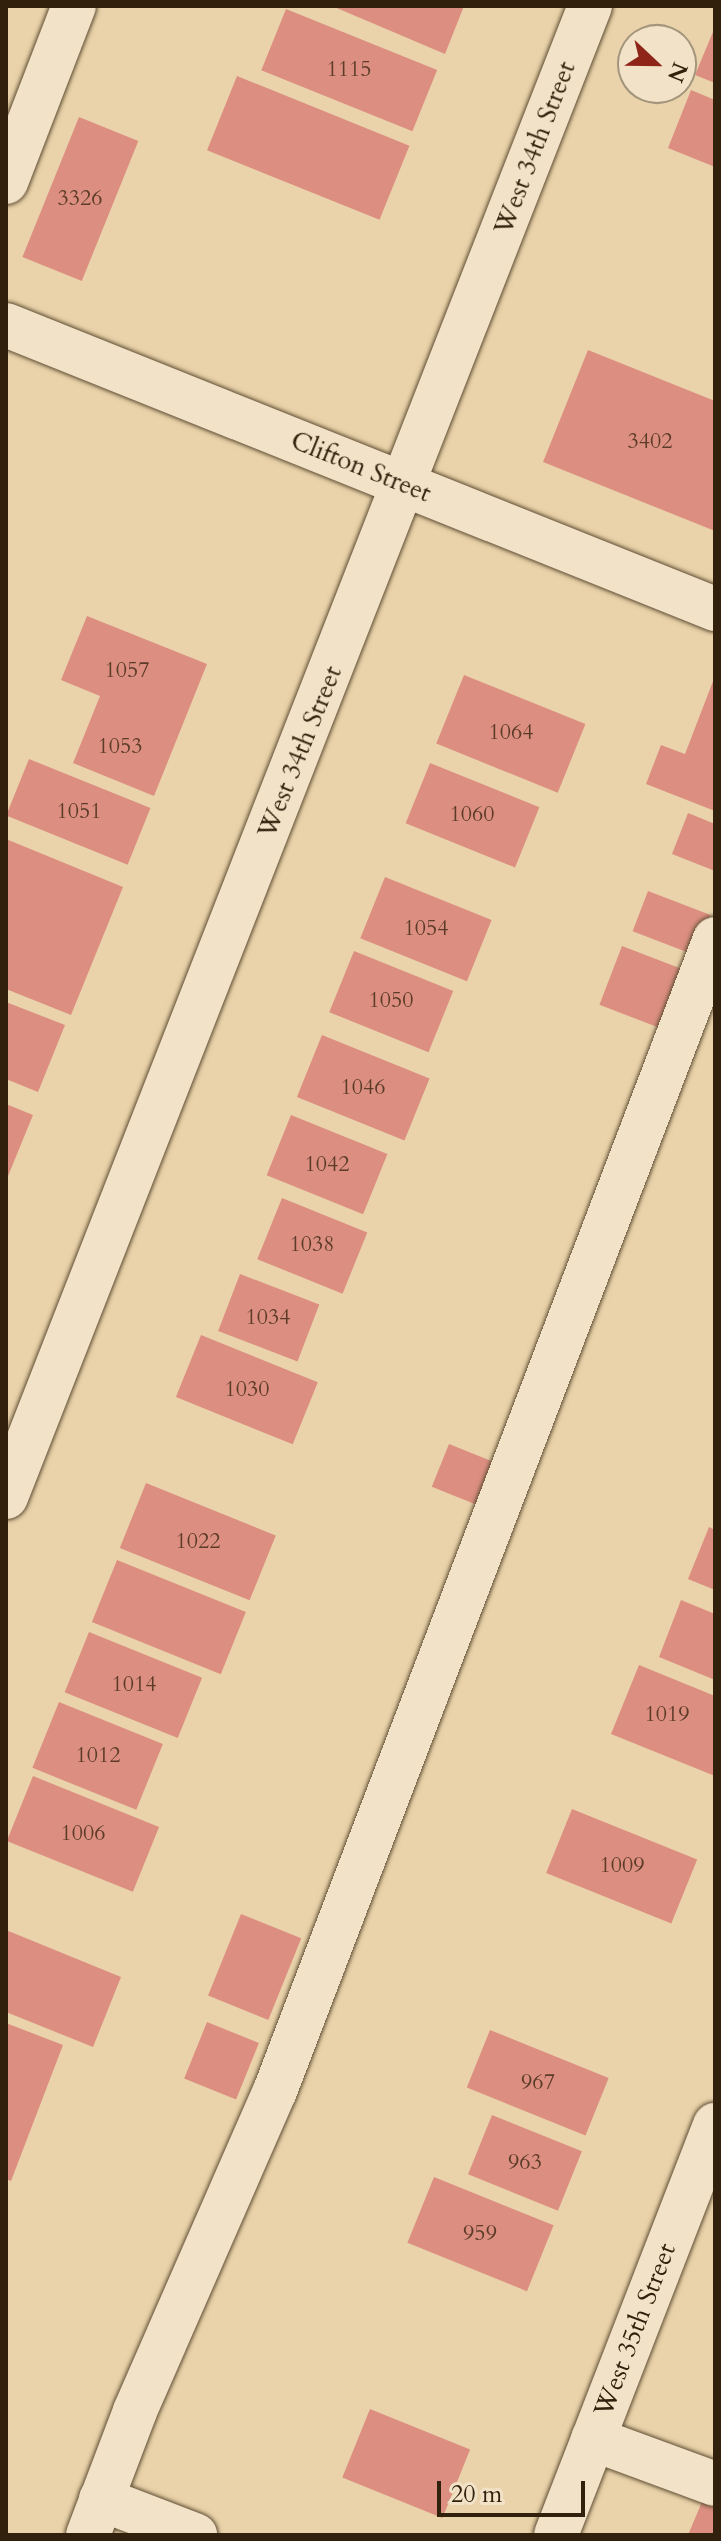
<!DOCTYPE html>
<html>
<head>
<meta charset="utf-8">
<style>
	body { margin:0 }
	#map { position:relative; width:721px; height:2541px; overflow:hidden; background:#ead3aa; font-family:Cardo,serif }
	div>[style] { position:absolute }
	.building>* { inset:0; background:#dc8f80; transform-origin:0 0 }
	.roads { filter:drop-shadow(0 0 2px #5f4e34) drop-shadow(0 0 2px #5f4e34) }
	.minor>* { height:44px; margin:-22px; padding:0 22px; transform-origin:22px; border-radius:22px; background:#f1e2c8 }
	span { translate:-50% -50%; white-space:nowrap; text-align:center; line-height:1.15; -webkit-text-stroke:6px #f1e2c8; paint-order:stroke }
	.number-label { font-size:22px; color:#5c3c29 }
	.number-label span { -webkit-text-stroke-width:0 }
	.street-label { font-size:26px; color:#31210c }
	.frame { position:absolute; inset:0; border:8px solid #31210c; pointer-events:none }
	.north { position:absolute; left:617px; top:24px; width:80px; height:80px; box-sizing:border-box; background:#f1e2c8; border:2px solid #a4957d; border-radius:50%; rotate:112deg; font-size:22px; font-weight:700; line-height:32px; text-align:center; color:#31210c }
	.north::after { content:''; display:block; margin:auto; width:28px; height:36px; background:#8f2418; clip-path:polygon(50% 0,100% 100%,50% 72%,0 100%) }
	.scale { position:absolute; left:437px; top:2481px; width:148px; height:36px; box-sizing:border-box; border:4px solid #31210c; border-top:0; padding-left:10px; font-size:24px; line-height:28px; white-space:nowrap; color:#31210c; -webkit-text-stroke:6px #f1e2c8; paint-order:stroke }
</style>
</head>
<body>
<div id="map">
	<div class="building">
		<i style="clip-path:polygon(332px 6px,464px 6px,445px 54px)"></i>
		<i style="left:286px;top:9px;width:163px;height:66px;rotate:22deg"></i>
		<i style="clip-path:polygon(715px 27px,715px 83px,695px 75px)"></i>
		<i style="left:237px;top:76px;width:186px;height:80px;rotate:22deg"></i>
		<i style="clip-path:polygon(691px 90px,715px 100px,715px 167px,668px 148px)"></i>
		<i style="left:79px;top:117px;width:64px;height:151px;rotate:22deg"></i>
		<i style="clip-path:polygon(588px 350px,715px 401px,715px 531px,543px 462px)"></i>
		<i style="clip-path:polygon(87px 616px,207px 664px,154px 796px,73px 763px,100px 696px,61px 680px)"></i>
		<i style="left:464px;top:675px;width:131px;height:74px;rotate:22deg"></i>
		<i style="clip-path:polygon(715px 676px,715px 811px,646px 784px,661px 745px,685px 754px)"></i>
		<i style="left:29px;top:759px;width:131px;height:61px;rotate:22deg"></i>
		<i style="left:430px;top:763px;width:118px;height:65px;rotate:22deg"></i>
		<i style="clip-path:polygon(688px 813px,715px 824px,715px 871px,672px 854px)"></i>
		<i style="clip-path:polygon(6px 839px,123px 887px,71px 1015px,6px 989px)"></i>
		<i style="left:385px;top:877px;width:115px;height:66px;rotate:22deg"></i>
		<i style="left:648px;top:891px;width:67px;height:43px;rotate:21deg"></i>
		<i style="left:622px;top:946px;width:67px;height:63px;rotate:21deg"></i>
		<i style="left:354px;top:951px;width:107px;height:66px;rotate:22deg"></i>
		<i style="clip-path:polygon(6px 1002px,65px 1025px,38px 1092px,6px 1079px)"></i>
		<i style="left:322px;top:1035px;width:116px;height:67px;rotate:22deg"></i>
		<i style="clip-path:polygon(6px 1104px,33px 1115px,6px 1181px)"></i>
		<i style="left:291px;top:1115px;width:104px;height:65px;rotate:22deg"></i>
		<i style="left:282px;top:1198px;width:92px;height:66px;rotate:22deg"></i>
		<i style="left:240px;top:1274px;width:85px;height:61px;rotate:21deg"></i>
		<i style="left:201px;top:1335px;width:126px;height:67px;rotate:22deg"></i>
		<i style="left:449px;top:1444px;width:53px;height:46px;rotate:22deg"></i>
		<i style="left:146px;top:1483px;width:140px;height:70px;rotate:22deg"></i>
		<i style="clip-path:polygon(709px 1527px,715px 1530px,715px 1590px,688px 1579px)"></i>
		<i style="left:117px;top:1560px;width:139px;height:67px;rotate:22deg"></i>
		<i style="clip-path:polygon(681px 1600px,715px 1614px,715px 1680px,659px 1657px)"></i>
		<i style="left:89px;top:1632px;width:122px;height:65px;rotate:22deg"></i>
		<i style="clip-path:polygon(639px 1665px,715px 1696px,715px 1776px,611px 1734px)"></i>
		<i style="left:59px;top:1702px;width:112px;height:71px;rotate:22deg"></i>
		<i style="left:33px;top:1776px;width:136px;height:70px;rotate:22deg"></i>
		<i style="left:572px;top:1809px;width:135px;height:69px;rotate:22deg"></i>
		<i style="left:241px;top:1914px;width:65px;height:88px;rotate:22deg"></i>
		<i style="clip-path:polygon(6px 1930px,121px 1977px,93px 2047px,6px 2012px)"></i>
		<i style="left:207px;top:2022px;width:56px;height:61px;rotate:22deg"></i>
		<i style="clip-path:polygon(6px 2023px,63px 2045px,11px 2181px,6px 2179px)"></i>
		<i style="left:490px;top:2030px;width:128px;height:62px;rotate:22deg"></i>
		<i style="left:492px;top:2115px;width:97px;height:64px;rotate:22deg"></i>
		<i style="left:434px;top:2177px;width:129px;height:71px;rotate:22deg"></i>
		<i style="left:370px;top:2409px;width:108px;height:74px;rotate:22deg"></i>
		<i style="clip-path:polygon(704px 2497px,715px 2501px,715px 2535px,688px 2535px)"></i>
	</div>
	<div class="roads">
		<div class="minor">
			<i style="left:6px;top:182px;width:189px;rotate:-68.9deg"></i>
			<i style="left:6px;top:325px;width:764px;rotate:21.83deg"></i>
			<i style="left:6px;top:1497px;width:1601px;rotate:-68.61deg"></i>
			<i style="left:593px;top:2439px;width:130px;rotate:20.2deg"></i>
			<i style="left:101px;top:2499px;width:101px;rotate:21deg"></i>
			<i style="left:88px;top:2535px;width:133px;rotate:-69.2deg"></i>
			<i style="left:135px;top:2411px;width:349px;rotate:-66.4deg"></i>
			<i style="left:275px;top:2091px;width:1233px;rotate:-69.1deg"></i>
			<i style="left:556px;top:2535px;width:440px;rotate:-68.8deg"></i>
		</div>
	</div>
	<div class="number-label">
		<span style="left:349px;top:70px">1115</span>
		<span style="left:80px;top:199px">3326</span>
		<span style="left:650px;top:442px">3402</span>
		<span style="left:127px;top:671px">1057</span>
		<span style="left:511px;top:733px">1064</span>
		<span style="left:120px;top:747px">1053</span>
		<span style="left:79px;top:812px">1051</span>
		<span style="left:472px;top:815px">1060</span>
		<span style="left:426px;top:929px">1054</span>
		<span style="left:391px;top:1001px">1050</span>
		<span style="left:363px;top:1088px">1046</span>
		<span style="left:327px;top:1165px">1042</span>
		<span style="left:312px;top:1245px">1038</span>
		<span style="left:268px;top:1318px">1034</span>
		<span style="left:247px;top:1390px">1030</span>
		<span style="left:198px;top:1542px">1022</span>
		<span style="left:134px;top:1685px">1014</span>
		<span style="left:667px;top:1715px">1019</span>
		<span style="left:98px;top:1756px">1012</span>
		<span style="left:83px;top:1834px">1006</span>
		<span style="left:622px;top:1866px">1009</span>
		<span style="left:538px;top:2083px">967</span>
		<span style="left:525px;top:2163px">963</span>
		<span style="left:480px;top:2234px">959</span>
	</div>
	<div class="street-label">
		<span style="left:535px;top:148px;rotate:-69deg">West 34th Street</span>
		<span style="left:361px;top:467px;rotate:22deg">Clifton Street</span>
		<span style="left:300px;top:752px;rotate:-68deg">West 34th Street</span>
		<span style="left:635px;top:2330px;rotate:-69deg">West 35th Street</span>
	</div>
	<div class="frame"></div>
	<div class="north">N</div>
	<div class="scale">20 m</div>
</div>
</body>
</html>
